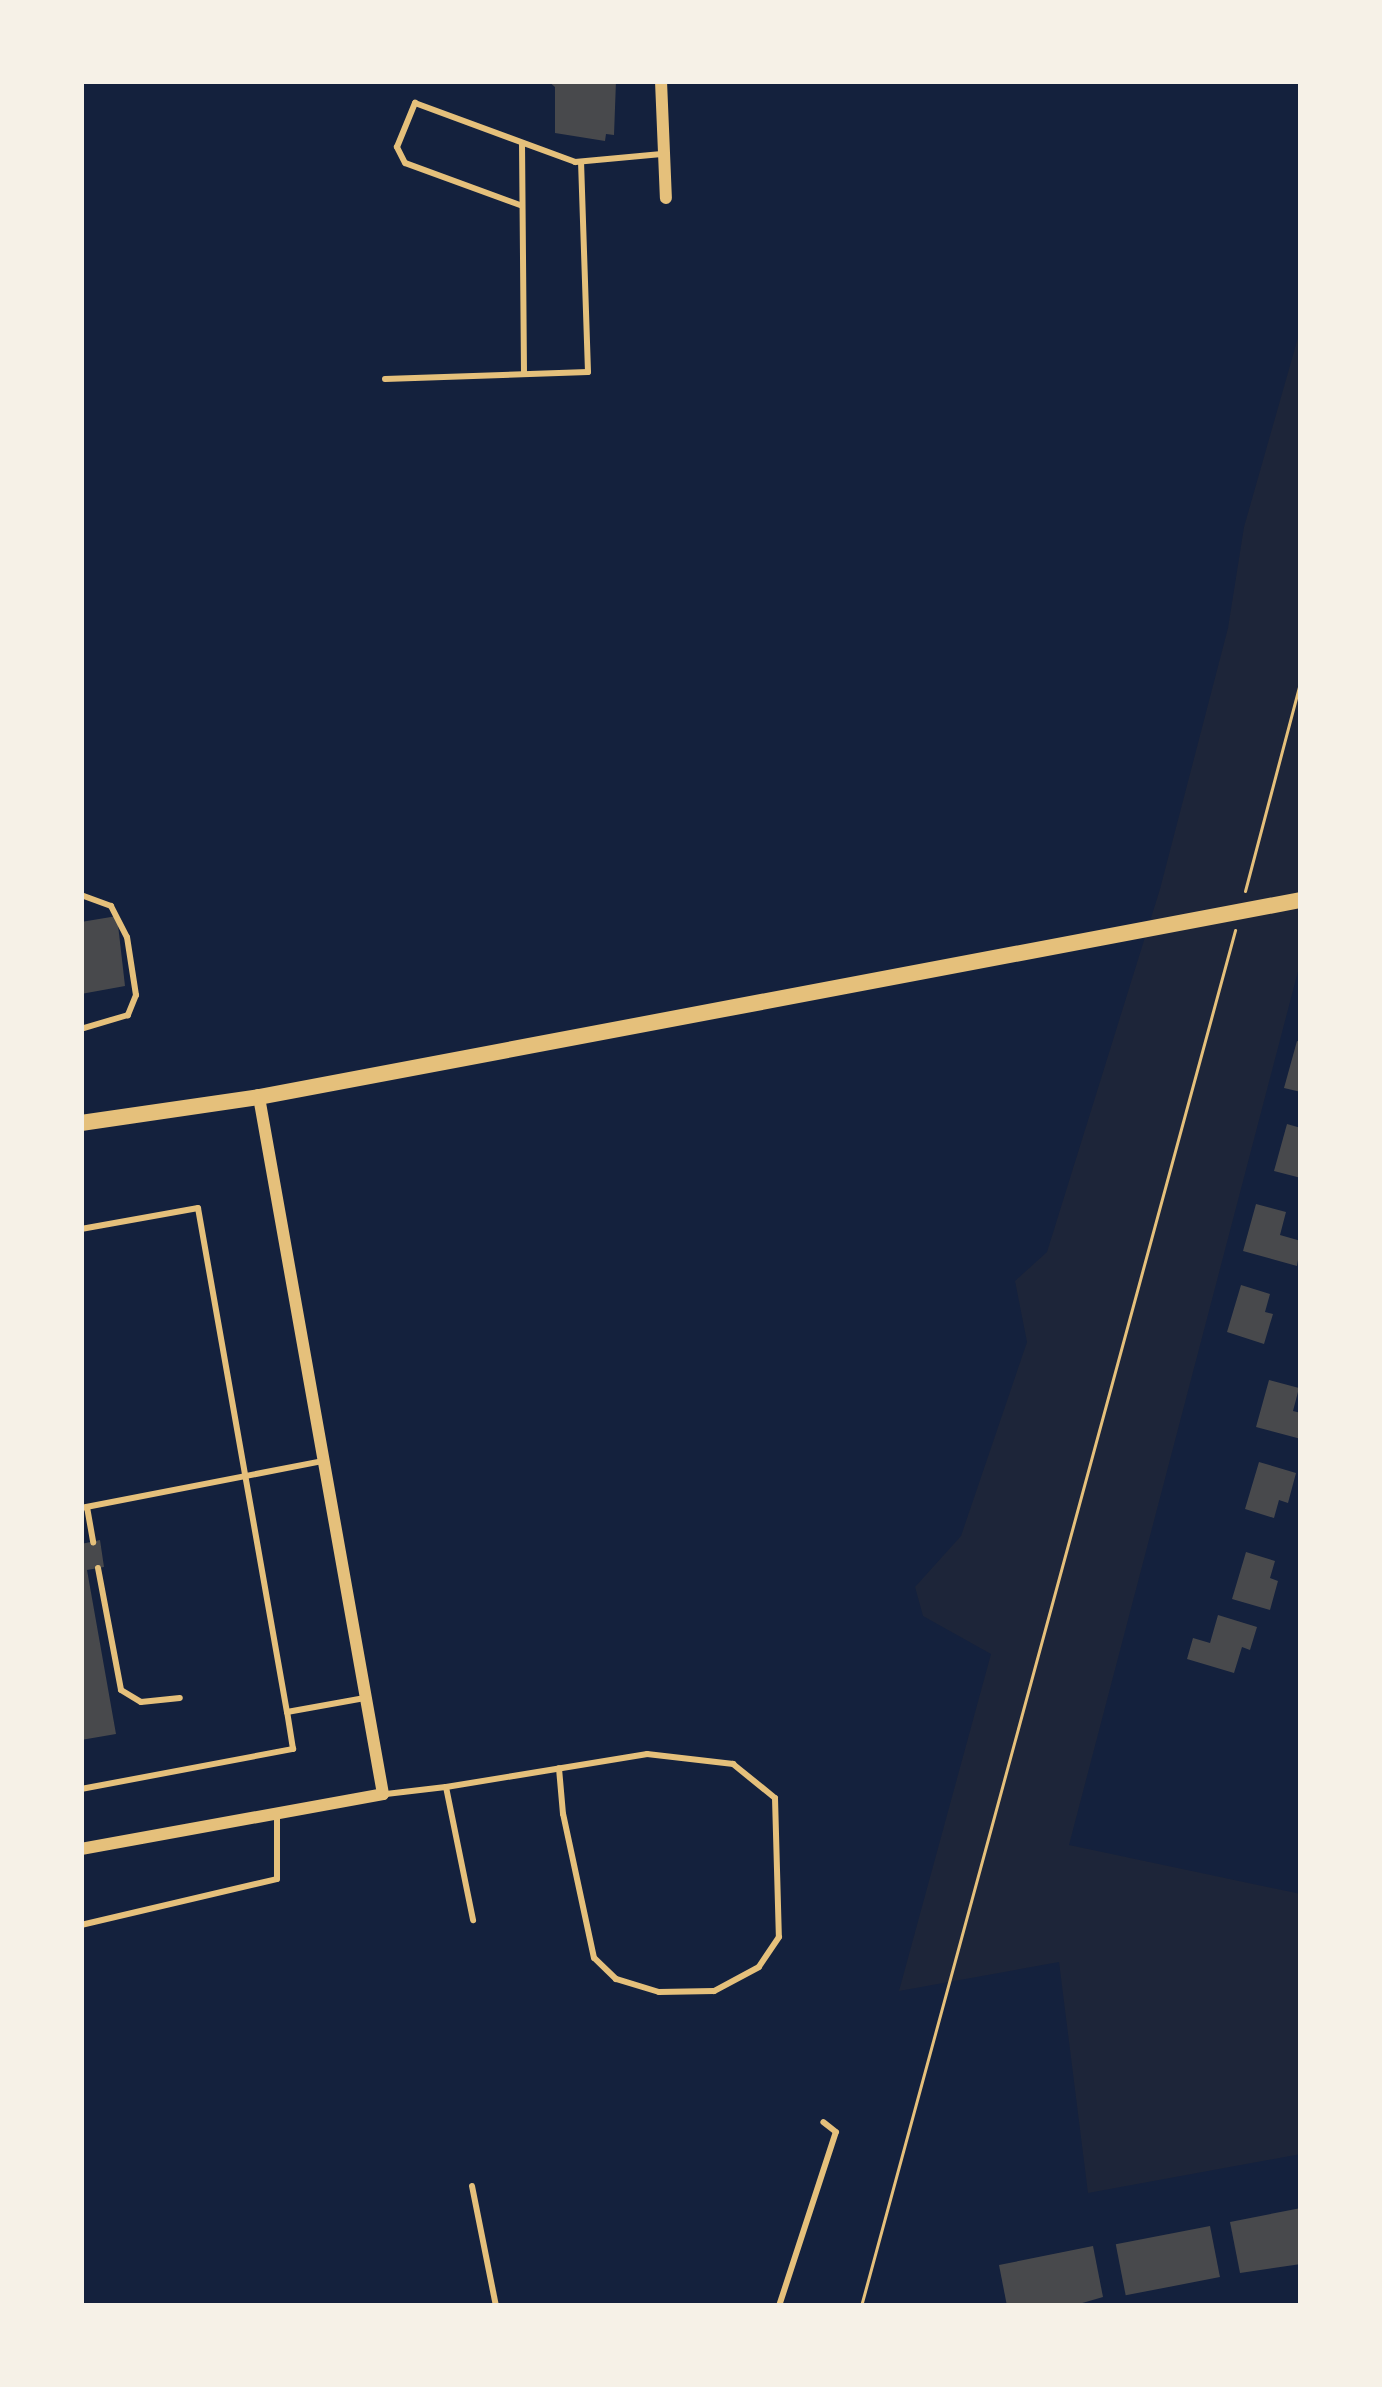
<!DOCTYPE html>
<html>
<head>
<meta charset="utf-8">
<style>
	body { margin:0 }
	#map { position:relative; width:1382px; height:2387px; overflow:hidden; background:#14213d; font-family:Manrope,sans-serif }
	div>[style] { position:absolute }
	.green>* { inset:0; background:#1d2539 }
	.building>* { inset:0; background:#48494c; transform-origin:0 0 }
	.path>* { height:3px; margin:-1.5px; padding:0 1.5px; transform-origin:1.5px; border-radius:1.5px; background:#e5c07b }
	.service>* { height:6px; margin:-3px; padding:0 3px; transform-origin:3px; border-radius:3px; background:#e5c07b }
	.minor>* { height:12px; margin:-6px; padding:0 6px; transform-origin:6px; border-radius:6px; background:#e5c07b }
	.tertiary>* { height:16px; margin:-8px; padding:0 8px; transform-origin:8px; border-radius:8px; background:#e5c07b }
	span { translate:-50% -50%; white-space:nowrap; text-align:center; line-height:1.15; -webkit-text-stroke:9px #f6f1e7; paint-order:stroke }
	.frame { position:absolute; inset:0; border:84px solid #f6f1e7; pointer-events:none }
</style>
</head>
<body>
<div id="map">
	<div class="green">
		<i style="clip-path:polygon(1301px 327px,1301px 960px,1069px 1845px,1301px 1894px,1301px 2154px,1088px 2193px,1059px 1962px,899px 1991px,991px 1654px,923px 1616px,915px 1587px,961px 1536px,1027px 1342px,1015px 1281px,1047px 1252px,1160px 889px,1228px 628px,1244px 527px)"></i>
	</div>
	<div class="building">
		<i style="clip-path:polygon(548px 81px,616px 81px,614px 135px,606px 134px,605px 141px,555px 133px,555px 87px)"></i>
		<i style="clip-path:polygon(117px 916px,125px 986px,81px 994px,81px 922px)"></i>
		<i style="clip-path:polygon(1297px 1041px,1301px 1042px,1301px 1092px,1284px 1088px)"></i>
		<i style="clip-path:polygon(1287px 1124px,1301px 1128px,1301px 1178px,1274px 1171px)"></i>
		<i style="clip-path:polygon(1256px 1204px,1286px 1212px,1280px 1235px,1301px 1241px,1297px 1266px,1243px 1251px)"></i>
		<i style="clip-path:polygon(1241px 1285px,1270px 1294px,1265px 1312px,1273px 1314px,1264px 1344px,1227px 1332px)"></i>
		<i style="clip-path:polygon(1269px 1380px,1299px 1388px,1293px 1411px,1301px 1413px,1301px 1439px,1256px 1427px)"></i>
		<i style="clip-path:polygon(1259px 1462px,1296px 1473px,1288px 1503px,1279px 1500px,1274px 1518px,1245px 1509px)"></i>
		<i style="clip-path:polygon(100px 1540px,104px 1567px,87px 1570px,116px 1734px,81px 1740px,81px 1544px)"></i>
		<i style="clip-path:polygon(1246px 1552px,1275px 1561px,1270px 1578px,1278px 1581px,1270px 1610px,1232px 1599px)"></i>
		<i style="clip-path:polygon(1218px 1615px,1257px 1627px,1250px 1650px,1242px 1647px,1234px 1673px,1187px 1659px,1193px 1638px,1210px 1643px)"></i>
		<i style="clip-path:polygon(1301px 2208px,1301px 2264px,1240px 2273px,1230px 2222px)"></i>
		<i style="left:1210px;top:2226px;width:52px;height:96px;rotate:79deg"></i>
		<i style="clip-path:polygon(1093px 2246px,1103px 2297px,1072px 2306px,1007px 2306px,999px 2265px)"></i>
	</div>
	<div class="path">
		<i style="left:1245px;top:891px;width:219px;rotate:-75.2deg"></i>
		<i style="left:861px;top:2306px;width:1426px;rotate:-74.79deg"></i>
	</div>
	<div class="service">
		<i style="left:522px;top:143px;width:230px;rotate:89.5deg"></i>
		<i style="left:520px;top:205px;width:122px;rotate:-159.9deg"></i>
		<i style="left:405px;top:163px;width:18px;rotate:-117deg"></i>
		<i style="left:397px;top:147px;width:48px;rotate:-67.8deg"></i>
		<i style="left:415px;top:103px;width:171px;rotate:20.2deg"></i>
		<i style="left:575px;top:162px;width:87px;rotate:-5.3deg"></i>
		<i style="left:385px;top:379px;width:203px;rotate:-2deg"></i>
		<i style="left:588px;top:372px;width:210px;rotate:-91.9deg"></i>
		<i style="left:81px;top:895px;width:32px;rotate:20deg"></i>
		<i style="left:111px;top:906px;width:35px;rotate:63deg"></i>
		<i style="left:127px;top:937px;width:59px;rotate:81.2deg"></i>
		<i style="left:136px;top:995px;width:22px;rotate:112deg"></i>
		<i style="left:128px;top:1015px;width:49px;rotate:163.4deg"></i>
		<i style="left:81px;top:1229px;width:119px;rotate:-10.2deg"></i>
		<i style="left:198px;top:1208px;width:512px;rotate:79.99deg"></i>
		<i style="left:87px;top:1507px;width:36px;rotate:80deg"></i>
		<i style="left:81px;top:1508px;width:247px;rotate:-11deg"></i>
		<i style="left:98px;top:1568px;width:124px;rotate:79.3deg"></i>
		<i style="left:121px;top:1690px;width:23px;rotate:31deg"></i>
		<i style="left:141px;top:1702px;width:39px;rotate:-6deg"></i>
		<i style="left:446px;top:1787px;width:204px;rotate:-9.3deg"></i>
		<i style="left:647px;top:1754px;width:87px;rotate:6.6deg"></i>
		<i style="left:733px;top:1764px;width:54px;rotate:39deg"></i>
		<i style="left:775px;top:1798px;width:139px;rotate:88.4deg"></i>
		<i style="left:779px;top:1937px;width:36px;rotate:124deg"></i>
		<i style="left:759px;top:1967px;width:51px;rotate:151.9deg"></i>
		<i style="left:714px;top:1991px;width:55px;rotate:179deg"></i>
		<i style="left:659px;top:1992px;width:45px;rotate:-163.2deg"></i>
		<i style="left:616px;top:1979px;width:30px;rotate:-136deg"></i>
		<i style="left:594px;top:1958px;width:147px;rotate:-102.1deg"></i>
		<i style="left:563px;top:1814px;width:46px;rotate:-95deg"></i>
		<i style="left:81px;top:1789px;width:216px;rotate:-10.7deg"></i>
		<i style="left:293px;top:1749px;width:37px;rotate:-99deg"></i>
		<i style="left:287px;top:1712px;width:79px;rotate:-10.2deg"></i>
		<i style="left:386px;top:1794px;width:60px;rotate:-6.7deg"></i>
		<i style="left:446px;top:1787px;width:136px;rotate:78.5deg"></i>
		<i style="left:81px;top:1925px;width:201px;rotate:-13.2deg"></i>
		<i style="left:277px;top:1879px;width:65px;rotate:-90deg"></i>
		<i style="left:472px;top:2186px;width:122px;rotate:78.7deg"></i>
		<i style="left:779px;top:2306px;width:183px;rotate:-71.9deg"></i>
		<i style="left:836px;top:2132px;width:16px;rotate:-142deg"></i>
	</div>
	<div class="minor">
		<i style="left:661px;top:81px;width:117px;rotate:87.6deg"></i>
		<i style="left:81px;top:1849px;width:307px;rotate:-10.3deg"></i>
		<i style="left:383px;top:1794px;width:708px;rotate:-100.09deg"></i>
	</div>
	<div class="tertiary">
		<i style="left:81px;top:1123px;width:180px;rotate:-8.3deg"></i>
		<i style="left:259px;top:1097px;width:1060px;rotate:-10.71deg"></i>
	</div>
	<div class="frame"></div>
</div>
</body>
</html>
